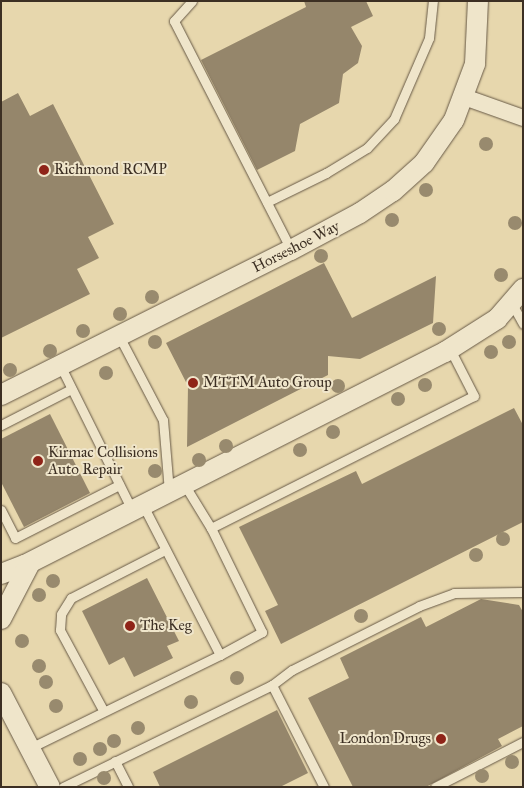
<!DOCTYPE html>
<html>
<head>
<meta charset="utf-8">
<style>
	body { margin:0 }
	#map { position:relative; width:524px; height:788px; overflow:hidden; background:#e7d7ad; font-family:"IM FELL Great Primer",serif }
	div>[style] { position:absolute }
	.building>* { inset:0; background:#95866b }
	.roads { filter:drop-shadow(0 0 1px #675946) drop-shadow(0 0 1px #675946) }
	.service>* { height:9px; margin:-4.5px; padding:0 4.5px; transform-origin:4.5px; border-radius:4.5px; background:#efe5ca }
	.minor>* { height:16px; margin:-8px; padding:0 8px; transform-origin:8px; border-radius:8px; background:#efe5ca }
	.tertiary>* { height:20px; margin:-10px; padding:0 10px; transform-origin:10px; border-radius:10px; background:#efe5ca }
	.trees>* { width:14px; height:14px; margin:-7px; border-radius:50%; background:#988a6e }
	.dots>* { width:14px; height:14px; translate:-50% -50%; box-sizing:border-box; border:2px solid #efe5ca; border-radius:50% }
	span { translate:-50% -50%; white-space:nowrap; text-align:center; line-height:1.15; -webkit-text-stroke:4px #efe5ca; paint-order:stroke }
	.poi-label { font-size:15px; color:#3c2f23 }
	.left { translate:0 -50%; text-align:left }
	.right { translate:-100% -50%; text-align:right }
	.street-label { font-size:15px; color:#3c2f23 }
	.frame { position:absolute; inset:0; border:2px solid #3c2f23; pointer-events:none }
</style>
</head>
<body>
<div id="map">
	<div class="building">
		<i style="clip-path:polygon(304px 1px,366px 1px,373px 16px,351px 27px,362px 46px,358px 63px,343px 74px,339px 103px,300px 124px,295px 151px,257px 170px,201px 60px,306px 7px)"></i>
		<i style="clip-path:polygon(18px 93px,30px 116px,53px 104px,114px 224px,88px 237px,99px 258px,77px 269px,90px 294px,1px 338px,1px 102px)"></i>
		<i style="clip-path:polygon(324px 263px,352px 318px,436px 276px,433px 323px,360px 359px,328px 356px,328px 375px,187px 447px,188px 386px,166px 343px)"></i>
		<i style="clip-path:polygon(514px 408px,523px 425px,523px 522px,281px 644px,265px 611px,278px 605px,239px 527px,356px 471px,362px 484px)"></i>
		<i style="clip-path:polygon(50px 414px,90px 493px,24px 527px,1px 482px,1px 439px)"></i>
		<i style="clip-path:polygon(147px 578px,179px 641px,167px 646px,173px 658px,134px 677px,124px 657px,109px 665px,82px 611px)"></i>
		<i style="clip-path:polygon(481px 599px,519px 605px,523px 612px,523px 726px,498px 739px,502px 746px,426px 787px,353px 787px,308px 698px,349px 678px,340px 658px,421px 617px,426px 627px)"></i>
		<i style="clip-path:polygon(277px 710px,308px 773px,280px 787px,160px 787px,153px 772px)"></i>
	</div>
	<div class="roads">
		<div class="service">
			<i style="left:192px;top:1px;width:27px;rotate:132deg"></i>
			<i style="left:174px;top:21px;width:257px;rotate:62.9deg"></i>
			<i style="left:267px;top:202px;width:66px;rotate:-26.2deg"></i>
			<i style="left:326px;top:173px;width:48px;rotate:-31.4deg"></i>
			<i style="left:367px;top:148px;width:40px;rotate:-47deg"></i>
			<i style="left:394px;top:119px;width:88px;rotate:-66.6deg"></i>
			<i style="left:429px;top:38px;width:37px;rotate:-84deg"></i>
			<i style="left:511px;top:302px;width:25px;rotate:61deg"></i>
			<i style="left:119px;top:336px;width:95px;rotate:62.4deg"></i>
			<i style="left:163px;top:420px;width:72px;rotate:85.2deg"></i>
			<i style="left:60px;top:365px;width:162px;rotate:63.6deg"></i>
			<i style="left:1px;top:425px;width:79px;rotate:-27.2deg"></i>
			<i style="left:184px;top:484px;width:52px;rotate:58.5deg"></i>
			<i style="left:211px;top:528px;width:116px;rotate:63.9deg"></i>
			<i style="left:262px;top:632px;width:48px;rotate:151.3deg"></i>
			<i style="left:1px;top:510px;width:31px;rotate:63deg"></i>
			<i style="left:15px;top:538px;width:117px;rotate:-27deg"></i>
			<i style="left:211px;top:528px;width:294px;rotate:-26.7deg"></i>
			<i style="left:474px;top:396px;width:53px;rotate:-117.1deg"></i>
			<i style="left:272px;top:685px;width:114px;rotate:63deg"></i>
			<i style="left:103px;top:710px;width:91px;rotate:-118.3deg"></i>
			<i style="left:60px;top:630px;width:16px;rotate:-86deg"></i>
			<i style="left:61px;top:614px;width:19px;rotate:-58deg"></i>
			<i style="left:71px;top:598px;width:106px;rotate:-27.1deg"></i>
			<i style="left:30px;top:748px;width:212px;rotate:-26.1deg"></i>
			<i style="left:220px;top:655px;width:169px;rotate:-117.2deg"></i>
			<i style="left:115px;top:761px;width:29px;rotate:63deg"></i>
			<i style="left:63px;top:787px;width:233px;rotate:-26deg"></i>
			<i style="left:272px;top:685px;width:25px;rotate:-37deg"></i>
			<i style="left:292px;top:670px;width:142px;rotate:-26.7deg"></i>
			<i style="left:419px;top:606px;width:37px;rotate:-20deg"></i>
			<i style="left:454px;top:593px;width:69px;rotate:-0.8deg"></i>
			<i style="left:435px;top:787px;width:99px;rotate:-27.1deg"></i>
		</div>
		<div class="minor">
			<i style="left:464px;top:97px;width:63px;rotate:19.6deg"></i>
		</div>
		<div class="tertiary">
			<i style="left:1px;top:395px;width:324px;rotate:-26.6deg"></i>
			<i style="left:291px;top:250px;width:78px;rotate:-28.2deg"></i>
			<i style="left:360px;top:213px;width:40px;rotate:-34deg"></i>
			<i style="left:393px;top:191px;width:42px;rotate:-42.1deg"></i>
			<i style="left:424px;top:163px;width:52px;rotate:-55.1deg"></i>
			<i style="left:454px;top:120px;width:60px;rotate:-69.4deg"></i>
			<i style="left:475px;top:64px;width:63px;rotate:-87.3deg"></i>
			<i style="left:1px;top:574px;width:26px;rotate:-21deg"></i>
			<i style="left:25px;top:565px;width:471px;rotate:-26.9deg"></i>
			<i style="left:445px;top:352px;width:62px;rotate:-32.4deg"></i>
			<i style="left:497px;top:319px;width:40px;rotate:-49deg"></i>
			<i style="left:1px;top:619px;width:63px;rotate:-62.6deg"></i>
			<i style="left:1px;top:693px;width:106px;rotate:62.5deg"></i>
		</div>
	</div>
	<div class="trees">
		<i style="left:486px;top:144px"></i>
		<i style="left:426px;top:190px"></i>
		<i style="left:392px;top:220px"></i>
		<i style="left:515px;top:223px"></i>
		<i style="left:321px;top:256px"></i>
		<i style="left:501px;top:275px"></i>
		<i style="left:152px;top:297px"></i>
		<i style="left:120px;top:314px"></i>
		<i style="left:439px;top:329px"></i>
		<i style="left:83px;top:331px"></i>
		<i style="left:155px;top:342px"></i>
		<i style="left:509px;top:342px"></i>
		<i style="left:50px;top:351px"></i>
		<i style="left:491px;top:352px"></i>
		<i style="left:10px;top:370px"></i>
		<i style="left:106px;top:373px"></i>
		<i style="left:425px;top:385px"></i>
		<i style="left:338px;top:386px"></i>
		<i style="left:398px;top:399px"></i>
		<i style="left:333px;top:432px"></i>
		<i style="left:226px;top:446px"></i>
		<i style="left:300px;top:450px"></i>
		<i style="left:199px;top:460px"></i>
		<i style="left:155px;top:471px"></i>
		<i style="left:503px;top:539px"></i>
		<i style="left:476px;top:555px"></i>
		<i style="left:53px;top:581px"></i>
		<i style="left:39px;top:595px"></i>
		<i style="left:361px;top:616px"></i>
		<i style="left:22px;top:641px"></i>
		<i style="left:39px;top:666px"></i>
		<i style="left:237px;top:678px"></i>
		<i style="left:46px;top:682px"></i>
		<i style="left:191px;top:702px"></i>
		<i style="left:56px;top:706px"></i>
		<i style="left:138px;top:728px"></i>
		<i style="left:114px;top:741px"></i>
		<i style="left:100px;top:749px"></i>
		<i style="left:80px;top:759px"></i>
		<i style="left:512px;top:762px"></i>
		<i style="left:482px;top:776px"></i>
		<i style="left:104px;top:778px"></i>
	</div>
	<div class="dots">
		<i style="left:44px;top:170px;background:#8f2418"></i>
		<i style="left:193px;top:383px;background:#8f2418"></i>
		<i style="left:38px;top:461px;background:#8f2418"></i>
		<i style="left:130px;top:626px;background:#8f2418"></i>
		<i style="left:441px;top:739px;background:#8f2418"></i>
	</div>
	<div class="poi-label">
		<span class="left" style="left:54px;top:170px">Richmond RCMP</span>
		<span class="left" style="left:203px;top:383px">MTTM Auto Group</span>
		<span class="left" style="left:48px;top:461px">Kirmac Collisions<br>Auto Repair</span>
		<span class="left" style="left:140px;top:626px">The Keg</span>
		<span class="right" style="left:431px;top:739px">London Drugs</span>
	</div>
	<div class="street-label">
		<span style="left:296px;top:247px;rotate:-27deg">Horseshoe Way</span>
	</div>
	<div class="frame"></div>
</div>
</body>
</html>
